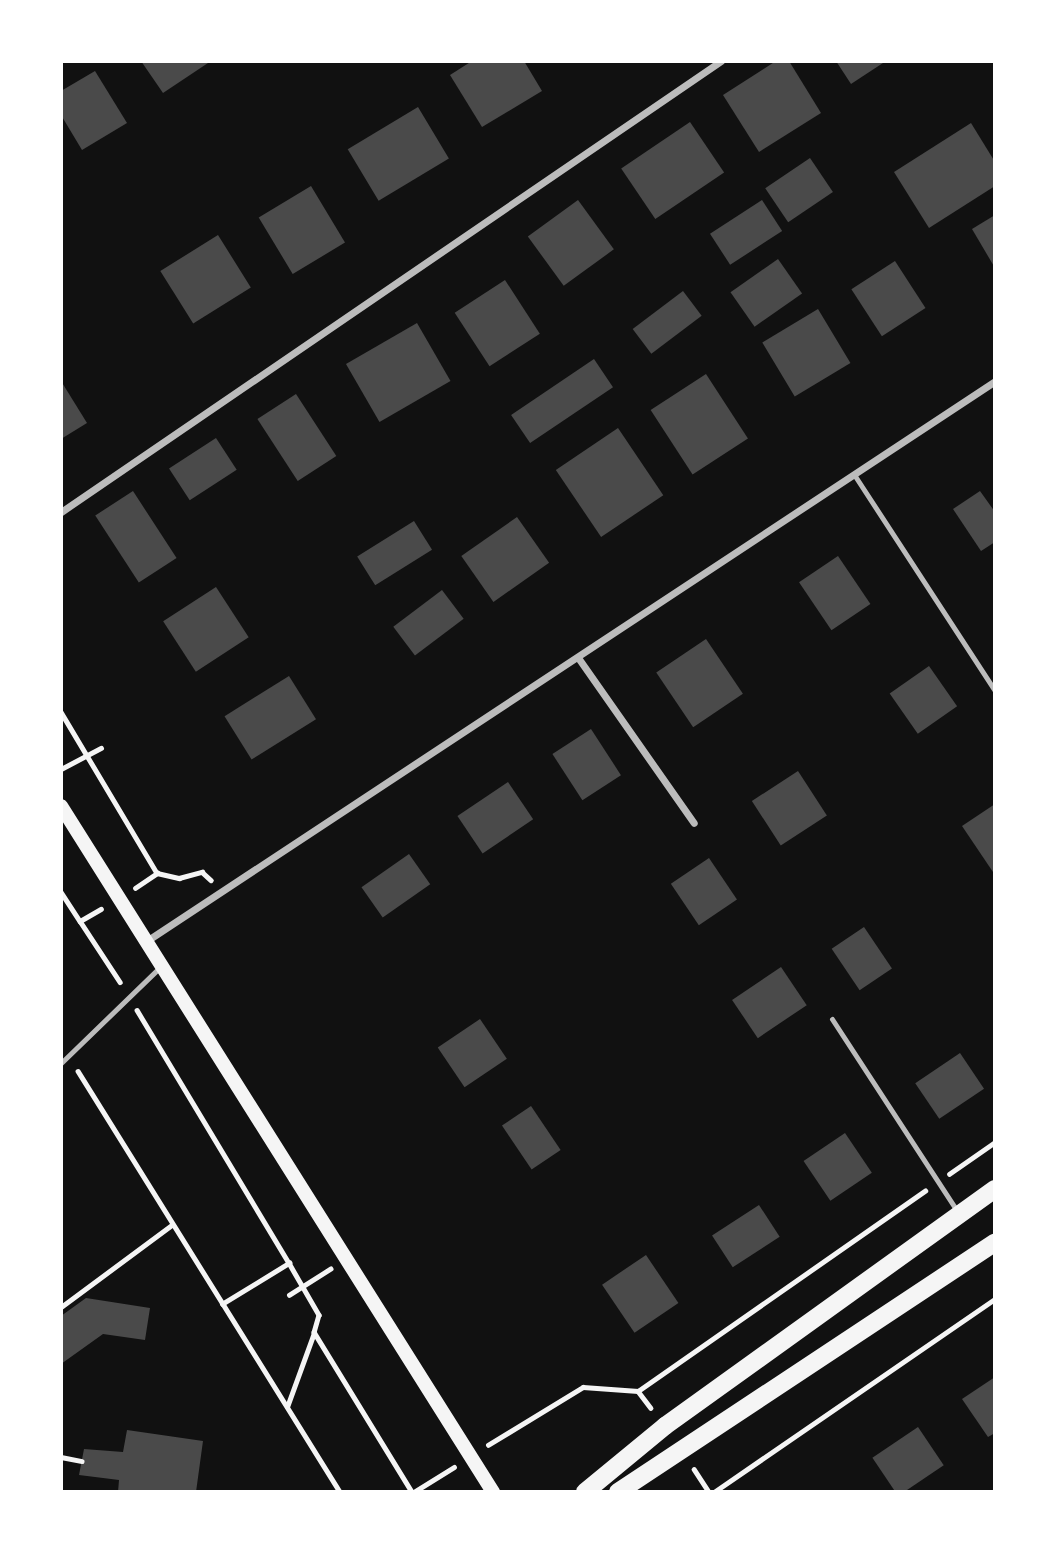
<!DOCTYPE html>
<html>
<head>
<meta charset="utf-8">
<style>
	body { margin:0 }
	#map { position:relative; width:1056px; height:1553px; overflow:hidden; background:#111; font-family:Mulish,sans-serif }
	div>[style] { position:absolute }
	.building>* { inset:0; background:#4a4a4a; transform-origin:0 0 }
	.path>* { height:4.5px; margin:-2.25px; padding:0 2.25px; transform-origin:2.25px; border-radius:2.25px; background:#f5f5f5 }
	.service>* { height:5px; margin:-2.5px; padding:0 2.5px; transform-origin:2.5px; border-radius:2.5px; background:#bcbcbc }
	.minor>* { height:7px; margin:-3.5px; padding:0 3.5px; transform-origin:3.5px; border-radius:3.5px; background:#bcbcbc }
	.secondary>* { height:14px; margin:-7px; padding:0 7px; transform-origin:7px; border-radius:7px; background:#f5f5f5 }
	.primary>* { height:18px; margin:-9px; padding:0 9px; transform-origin:9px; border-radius:9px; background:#f5f5f5 }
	span { translate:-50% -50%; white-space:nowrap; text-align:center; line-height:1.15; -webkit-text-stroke:7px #fff; paint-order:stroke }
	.frame { position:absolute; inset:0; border:63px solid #fff; pointer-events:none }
</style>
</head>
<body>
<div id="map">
	<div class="building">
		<i style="clip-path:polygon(141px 61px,211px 61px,163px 93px)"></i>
		<i style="clip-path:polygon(472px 61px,524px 61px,542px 91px,482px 127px,450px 75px)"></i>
		<i style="clip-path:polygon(776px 61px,789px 61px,821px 113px,759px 152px,723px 95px)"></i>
		<i style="clip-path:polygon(836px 61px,886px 61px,851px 84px)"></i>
		<i style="clip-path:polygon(95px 71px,127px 123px,82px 150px,61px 115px,61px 91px)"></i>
		<i style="left:418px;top:107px;width:60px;height:82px;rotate:59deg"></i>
		<i style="left:690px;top:122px;width:61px;height:83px;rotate:56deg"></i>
		<i style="clip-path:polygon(971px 123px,995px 162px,995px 186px,929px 228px,894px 172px)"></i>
		<i style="left:810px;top:158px;width:41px;height:54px;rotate:56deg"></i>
		<i style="left:311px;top:186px;width:66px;height:61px;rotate:59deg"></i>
		<i style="left:578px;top:200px;width:61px;height:62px;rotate:54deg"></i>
		<i style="left:762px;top:200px;width:37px;height:62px;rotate:57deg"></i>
		<i style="clip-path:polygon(995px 215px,995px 268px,972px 229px)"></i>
		<i style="left:218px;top:235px;width:62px;height:68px;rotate:58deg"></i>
		<i style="left:778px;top:259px;width:42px;height:58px;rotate:55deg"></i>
		<i style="left:895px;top:261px;width:56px;height:52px;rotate:57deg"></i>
		<i style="left:505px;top:280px;width:64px;height:60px;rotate:57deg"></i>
		<i style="left:683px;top:291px;width:31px;height:63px;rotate:53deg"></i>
		<i style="left:818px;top:309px;width:63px;height:65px;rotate:59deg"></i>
		<i style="left:417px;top:323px;width:67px;height:82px;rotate:60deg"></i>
		<i style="left:594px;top:359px;width:34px;height:100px;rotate:56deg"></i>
		<i style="left:706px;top:374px;width:77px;height:66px;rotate:57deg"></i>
		<i style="clip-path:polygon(61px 381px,87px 423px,61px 439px)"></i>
		<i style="left:296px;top:394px;width:74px;height:46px;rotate:57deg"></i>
		<i style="left:618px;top:428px;width:81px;height:75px;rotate:56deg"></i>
		<i style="left:216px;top:438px;width:38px;height:56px;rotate:57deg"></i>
		<i style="left:133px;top:491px;width:80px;height:45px;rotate:57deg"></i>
		<i style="clip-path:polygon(980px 491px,995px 512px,995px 542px,981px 551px,953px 509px)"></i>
		<i style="left:517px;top:517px;width:56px;height:68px;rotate:55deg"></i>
		<i style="left:414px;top:521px;width:34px;height:67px;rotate:58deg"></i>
		<i style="left:838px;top:556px;width:58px;height:47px;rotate:56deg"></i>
		<i style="left:216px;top:587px;width:60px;height:63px;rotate:57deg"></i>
		<i style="left:442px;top:590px;width:36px;height:61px;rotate:53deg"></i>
		<i style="left:706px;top:639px;width:66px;height:60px;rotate:56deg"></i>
		<i style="left:929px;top:666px;width:49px;height:48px;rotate:55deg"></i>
		<i style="left:289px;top:676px;width:51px;height:76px;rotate:58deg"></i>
		<i style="left:591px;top:729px;width:55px;height:46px;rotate:57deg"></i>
		<i style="left:798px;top:771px;width:53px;height:55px;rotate:57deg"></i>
		<i style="left:508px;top:782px;width:45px;height:61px;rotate:56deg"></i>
		<i style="clip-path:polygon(995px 804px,995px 875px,962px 826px)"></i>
		<i style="left:409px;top:854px;width:37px;height:58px;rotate:55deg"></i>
		<i style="left:709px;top:858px;width:50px;height:46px;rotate:56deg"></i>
		<i style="left:864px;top:927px;width:50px;height:39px;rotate:56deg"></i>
		<i style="left:781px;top:967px;width:46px;height:59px;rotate:56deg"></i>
		<i style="left:480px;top:1019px;width:48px;height:51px;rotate:56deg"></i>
		<i style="left:960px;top:1053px;width:43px;height:54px;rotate:56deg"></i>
		<i style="left:531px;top:1106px;width:53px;height:35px;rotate:56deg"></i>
		<i style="left:845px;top:1133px;width:48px;height:50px;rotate:56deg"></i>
		<i style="left:759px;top:1205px;width:38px;height:56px;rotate:57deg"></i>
		<i style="left:646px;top:1255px;width:58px;height:53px;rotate:56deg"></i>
		<i style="clip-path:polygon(86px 1298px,150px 1308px,145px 1340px,103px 1334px,61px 1364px,61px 1316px)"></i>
		<i style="clip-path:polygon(995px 1377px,995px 1433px,988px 1437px,962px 1399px)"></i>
		<i style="left:918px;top:1427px;width:46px;height:55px;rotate:56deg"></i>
		<i style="clip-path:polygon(127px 1430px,203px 1441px,196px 1492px,118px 1492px,119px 1480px,79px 1475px,84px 1449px,123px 1452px)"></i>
	</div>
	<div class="path">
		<i style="left:61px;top:712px;width:187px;rotate:59.2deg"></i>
		<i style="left:61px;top:769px;width:45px;rotate:-27.7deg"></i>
		<i style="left:135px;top:888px;width:27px;rotate:-34deg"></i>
		<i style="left:157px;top:873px;width:23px;rotate:13deg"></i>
		<i style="left:179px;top:878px;width:24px;rotate:-15deg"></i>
		<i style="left:202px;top:872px;width:12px;rotate:42deg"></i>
		<i style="left:61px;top:892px;width:35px;rotate:57deg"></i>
		<i style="left:80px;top:921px;width:24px;rotate:-30deg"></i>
		<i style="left:80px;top:921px;width:73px;rotate:56.7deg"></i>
		<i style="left:137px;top:1010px;width:295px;rotate:59deg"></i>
		<i style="left:78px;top:1071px;width:496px;rotate:58.1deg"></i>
		<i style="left:949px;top:1174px;width:56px;rotate:-34.8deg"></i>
		<i style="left:289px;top:1295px;width:49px;rotate:-32.4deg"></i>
		<i style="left:222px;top:1304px;width:79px;rotate:-31.5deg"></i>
		<i style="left:289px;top:1263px;width:60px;rotate:60deg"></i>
		<i style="left:319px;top:1315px;width:18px;rotate:106deg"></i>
		<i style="left:314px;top:1332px;width:188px;rotate:58.5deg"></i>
		<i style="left:61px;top:1307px;width:138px;rotate:-36.5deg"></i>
		<i style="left:638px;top:1391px;width:350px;rotate:-34.9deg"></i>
		<i style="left:287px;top:1407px;width:79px;rotate:-70deg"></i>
		<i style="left:488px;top:1445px;width:111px;rotate:-31.4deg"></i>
		<i style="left:583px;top:1387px;width:55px;rotate:4.2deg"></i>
		<i style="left:638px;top:1391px;width:21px;rotate:53deg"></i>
		<i style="left:61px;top:1457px;width:21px;rotate:11deg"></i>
		<i style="left:694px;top:1469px;width:27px;rotate:57deg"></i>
		<i style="left:414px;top:1492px;width:47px;rotate:-32deg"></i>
		<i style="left:714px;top:1492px;width:341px;rotate:-34.5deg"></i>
	</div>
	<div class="service">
		<i style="left:855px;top:476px;width:257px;rotate:56.9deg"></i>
		<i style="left:832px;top:1019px;width:229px;rotate:56.9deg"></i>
		<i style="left:61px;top:1063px;width:136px;rotate:-44.1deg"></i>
	</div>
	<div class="minor">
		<i style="left:61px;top:512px;width:799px;rotate:-34.35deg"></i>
		<i style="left:579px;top:659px;width:200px;rotate:55deg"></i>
		<i style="left:148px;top:940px;width:1015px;rotate:-33.42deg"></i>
	</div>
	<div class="secondary">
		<i style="left:61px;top:806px;width:811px;rotate:57.8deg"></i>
	</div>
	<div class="primary">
		<i style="left:585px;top:1492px;width:104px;rotate:-39.5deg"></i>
		<i style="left:665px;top:1426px;width:406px;rotate:-35.7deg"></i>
		<i style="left:618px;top:1492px;width:452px;rotate:-33.5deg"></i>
	</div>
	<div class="frame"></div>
</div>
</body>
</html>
